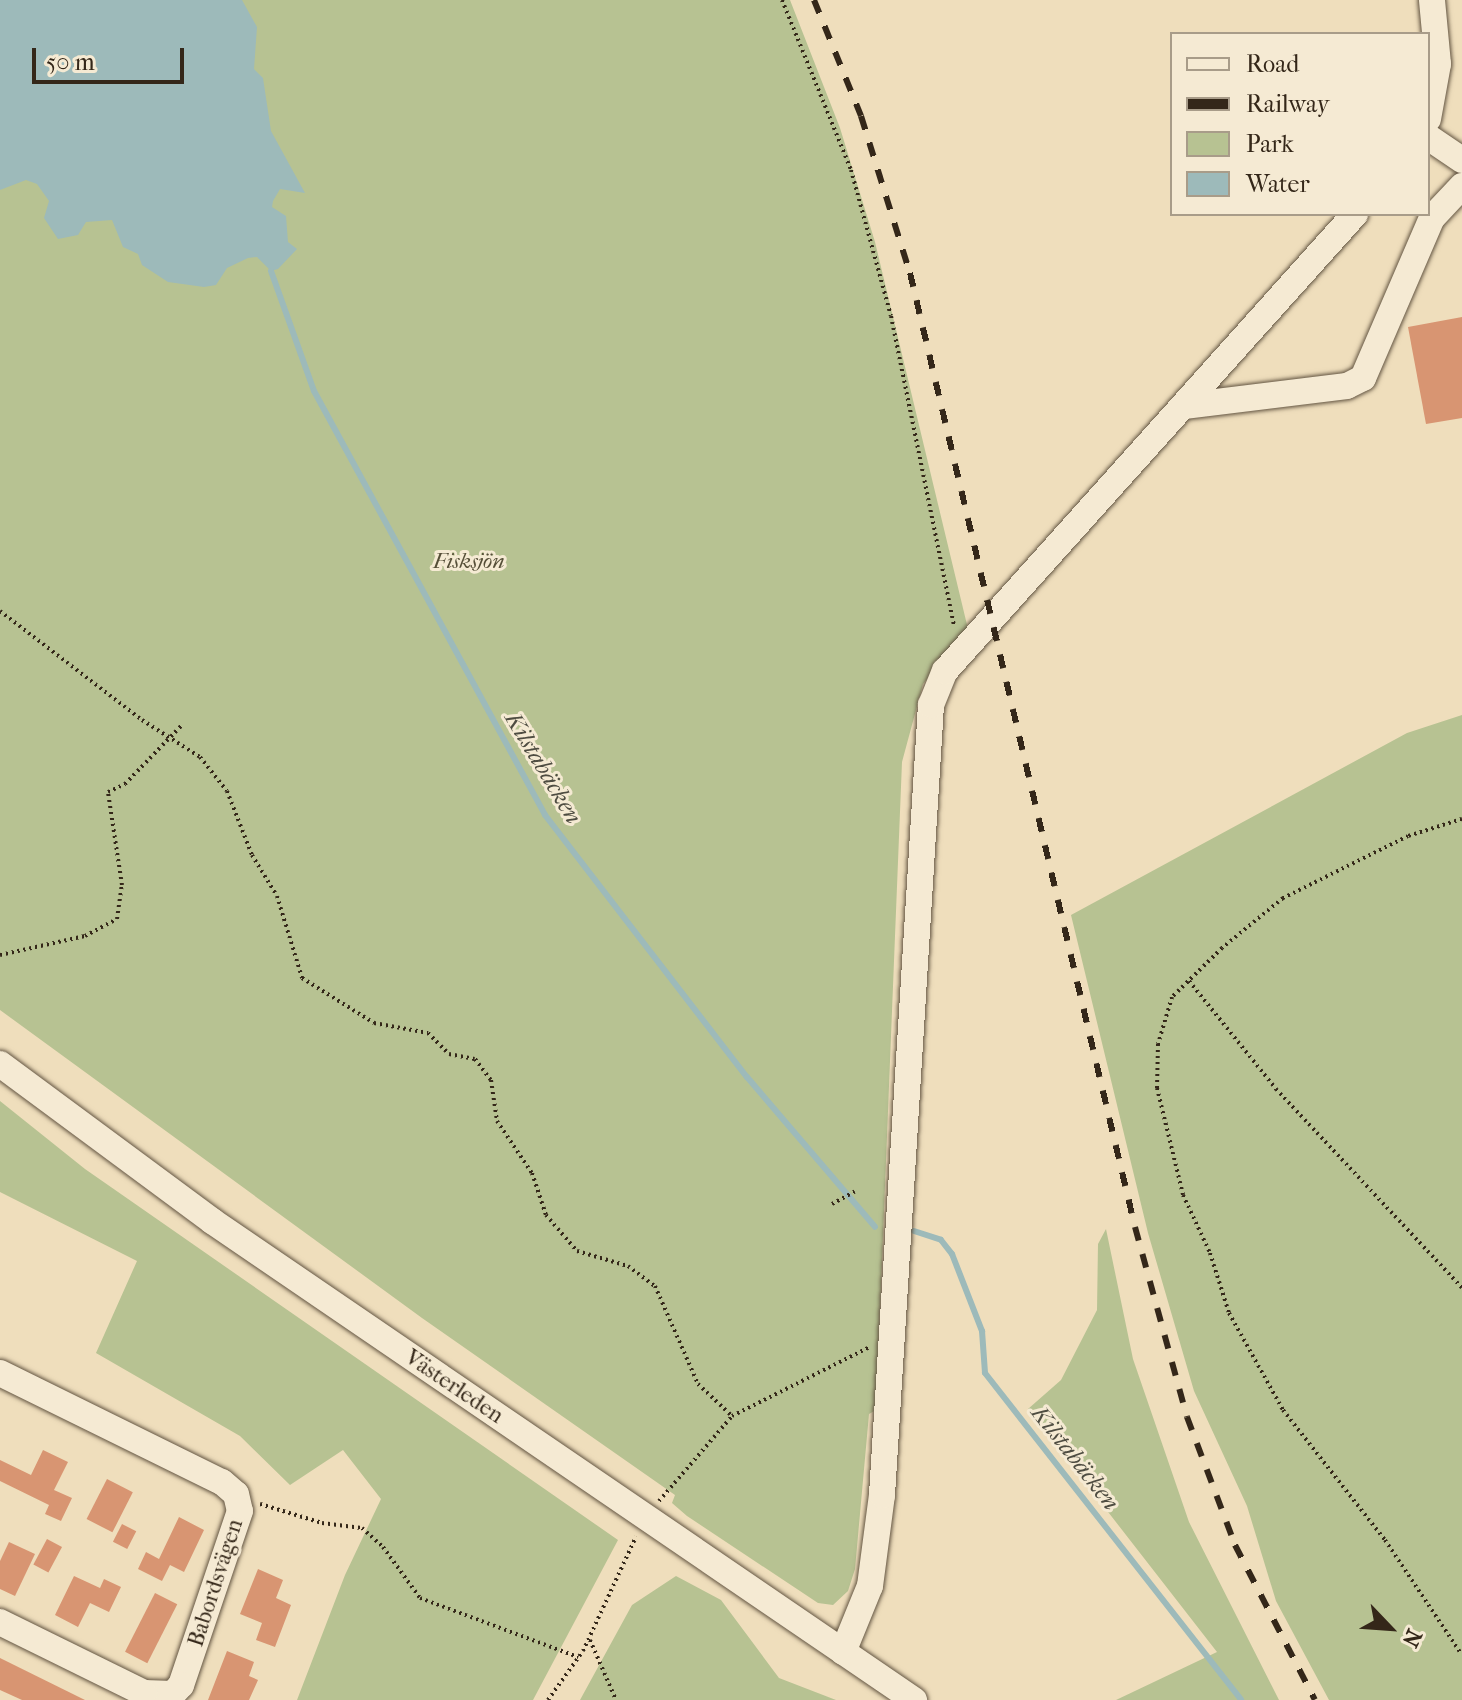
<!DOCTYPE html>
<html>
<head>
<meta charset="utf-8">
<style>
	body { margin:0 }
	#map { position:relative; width:1462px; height:1700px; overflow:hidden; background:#efdebc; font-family:"IM FELL French Canon",serif }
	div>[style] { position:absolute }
	.green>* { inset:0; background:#b7c292 }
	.water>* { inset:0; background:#9dbaba }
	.stream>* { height:6px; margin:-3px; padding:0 3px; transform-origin:3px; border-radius:3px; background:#9dbaba }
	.building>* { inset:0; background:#d89572; transform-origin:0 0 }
	.path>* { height:4px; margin-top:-2px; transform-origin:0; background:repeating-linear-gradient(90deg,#342719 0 2px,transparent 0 6px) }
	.roads { filter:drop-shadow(0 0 2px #635542) drop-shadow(0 0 2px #635542) }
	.minor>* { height:26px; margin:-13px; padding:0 13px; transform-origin:13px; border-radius:13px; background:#f5ead3 }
	.rail>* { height:6px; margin-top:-3px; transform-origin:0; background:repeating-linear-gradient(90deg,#342719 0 14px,transparent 0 28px) }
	span { translate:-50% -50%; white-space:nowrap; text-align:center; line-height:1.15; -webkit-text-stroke:6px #f5ead3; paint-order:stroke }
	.park-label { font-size:22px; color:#554e37; font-style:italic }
	.street-label { font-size:22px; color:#342719 }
	.water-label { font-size:24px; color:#4e4c41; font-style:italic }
	.legend { position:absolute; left:1170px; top:32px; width:260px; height:184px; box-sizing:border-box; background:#f5ead3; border:2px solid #a89c89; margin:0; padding:10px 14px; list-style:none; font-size:24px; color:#342719 }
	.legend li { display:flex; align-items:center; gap:16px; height:40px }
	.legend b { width:40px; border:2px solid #a89c89 }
	.north { position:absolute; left:1350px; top:1588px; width:80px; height:80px; -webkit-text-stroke:6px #f5ead3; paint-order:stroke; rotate:115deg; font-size:22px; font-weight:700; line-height:32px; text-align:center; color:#342719 }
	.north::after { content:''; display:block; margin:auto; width:28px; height:36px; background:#342719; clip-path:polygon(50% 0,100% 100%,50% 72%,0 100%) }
	.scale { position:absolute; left:32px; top:48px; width:152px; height:36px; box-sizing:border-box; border:4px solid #342719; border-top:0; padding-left:10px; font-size:24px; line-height:28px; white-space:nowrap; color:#342719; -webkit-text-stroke:6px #f5ead3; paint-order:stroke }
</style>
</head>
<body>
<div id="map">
	<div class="green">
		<i style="clip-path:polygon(0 0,790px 0,840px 128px,875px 242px,968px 629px,923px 684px,902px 762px,876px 1410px,869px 1414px,855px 1569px,848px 1591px,833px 1605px,818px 1603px,687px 1516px,672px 1503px,675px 1495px,422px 1318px,0 1010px)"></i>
		<i style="clip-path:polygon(1462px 715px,1462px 1700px,1329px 1700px,1276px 1601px,1247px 1506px,1194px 1391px,1148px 1233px,1071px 915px,1407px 733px)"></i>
		<i style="clip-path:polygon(0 1101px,85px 1169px,618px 1540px,533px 1700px,297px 1700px,345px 1575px,381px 1499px,343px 1450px,290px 1485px,240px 1436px,96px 1353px,137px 1261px,0 1192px)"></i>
		<i style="clip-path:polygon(1106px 1229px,1133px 1359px,1189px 1522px,1279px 1700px,1116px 1700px,1217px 1652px,1028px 1409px,1061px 1380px,1097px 1310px,1098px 1244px)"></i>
		<i style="clip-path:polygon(676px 1576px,721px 1600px,779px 1678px,836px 1700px,580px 1700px,632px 1605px)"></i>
	</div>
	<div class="water">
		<i style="clip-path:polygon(0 0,242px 0,257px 27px,254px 69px,263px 78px,271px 131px,305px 193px,280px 189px,273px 201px,272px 207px,286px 216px,288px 242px,297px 249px,278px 269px,271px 271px,257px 257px,248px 258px,227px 268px,216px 285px,204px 287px,168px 282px,142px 265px,138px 254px,123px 247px,112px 220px,86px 222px,78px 235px,58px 239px,44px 218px,49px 201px,37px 184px,26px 180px,0 190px)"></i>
	</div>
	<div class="stream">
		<i style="left:271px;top:271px;width:127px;rotate:70.3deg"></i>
		<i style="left:314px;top:391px;width:483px;rotate:61.4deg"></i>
		<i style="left:545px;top:815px;width:331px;rotate:52.4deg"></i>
		<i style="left:747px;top:1077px;width:197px;rotate:49.5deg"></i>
		<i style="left:914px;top:1231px;width:28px;rotate:18deg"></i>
		<i style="left:941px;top:1240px;width:18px;rotate:52deg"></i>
		<i style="left:952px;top:1254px;width:83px;rotate:68.7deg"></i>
		<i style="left:982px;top:1331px;width:42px;rotate:85.9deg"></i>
		<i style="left:985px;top:1373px;width:415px;rotate:51.9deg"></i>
	</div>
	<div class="building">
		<i style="clip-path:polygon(1462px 317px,1462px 418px,1426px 424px,1408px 327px)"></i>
		<i style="clip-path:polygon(43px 1450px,68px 1462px,54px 1490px,72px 1498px,61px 1521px,45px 1514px,49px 1505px,0 1481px,0 1460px,31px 1475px)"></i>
		<i style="left:107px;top:1479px;width:29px;height:45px;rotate:27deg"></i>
		<i style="clip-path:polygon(179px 1517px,204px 1530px,184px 1572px,170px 1565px,162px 1581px,138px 1569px,146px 1552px,159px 1559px)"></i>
		<i style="left:122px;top:1524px;width:16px;height:20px;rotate:27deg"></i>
		<i style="left:47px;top:1539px;width:17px;height:29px;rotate:28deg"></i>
		<i style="clip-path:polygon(9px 1542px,35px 1554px,15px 1596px,0 1589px,0 1561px)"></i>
		<i style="clip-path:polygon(258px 1569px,283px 1580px,276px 1598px,291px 1605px,275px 1647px,256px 1640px,262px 1623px,240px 1614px)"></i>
		<i style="clip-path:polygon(74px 1576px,100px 1588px,104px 1579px,121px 1587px,109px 1612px,90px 1603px,78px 1627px,55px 1615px)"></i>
		<i style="left:155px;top:1593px;width:25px;height:66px;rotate:27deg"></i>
		<i style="clip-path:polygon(227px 1651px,254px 1662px,249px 1676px,258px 1680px,249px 1700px,208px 1700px)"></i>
		<i style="clip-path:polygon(0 1658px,85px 1700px,22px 1700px,0 1690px)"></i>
	</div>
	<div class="path">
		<i style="left:782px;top:0;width:183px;rotate:67.9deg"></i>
		<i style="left:851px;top:170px;width:151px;rotate:74.7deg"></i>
		<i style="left:891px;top:316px;width:316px;rotate:78.5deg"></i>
		<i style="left:0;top:611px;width:179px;rotate:37.5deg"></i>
		<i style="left:142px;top:720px;width:69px;rotate:32.5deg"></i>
		<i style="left:200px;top:757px;width:43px;rotate:51.5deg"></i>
		<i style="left:227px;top:791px;width:69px;rotate:68.7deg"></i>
		<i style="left:252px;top:855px;width:48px;rotate:58.6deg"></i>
		<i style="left:277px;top:896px;width:86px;rotate:73deg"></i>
		<i style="left:302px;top:978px;width:85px;rotate:32deg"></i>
		<i style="left:374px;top:1023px;width:55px;rotate:10.5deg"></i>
		<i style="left:428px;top:1033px;width:30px;rotate:45deg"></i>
		<i style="left:449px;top:1054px;width:26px;rotate:11deg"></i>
		<i style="left:475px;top:1059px;width:26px;rotate:53deg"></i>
		<i style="left:491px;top:1080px;width:41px;rotate:81.7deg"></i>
		<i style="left:497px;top:1121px;width:63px;rotate:56.1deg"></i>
		<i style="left:532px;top:1173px;width:44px;rotate:71.6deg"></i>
		<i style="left:546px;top:1215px;width:48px;rotate:49.3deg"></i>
		<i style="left:577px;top:1251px;width:53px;rotate:16.4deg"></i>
		<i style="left:628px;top:1266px;width:34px;rotate:37deg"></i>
		<i style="left:655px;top:1286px;width:107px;rotate:66.3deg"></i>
		<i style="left:698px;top:1384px;width:47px;rotate:43.3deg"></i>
		<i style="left:1462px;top:819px;width:57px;rotate:162.5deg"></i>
		<i style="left:1408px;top:836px;width:140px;rotate:153.6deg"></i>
		<i style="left:1283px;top:898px;width:79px;rotate:140.7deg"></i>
		<i style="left:1222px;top:948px;width:70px;rotate:135.6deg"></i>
		<i style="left:1172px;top:997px;width:49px;rotate:106.6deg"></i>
		<i style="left:1158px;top:1044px;width:44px;rotate:91.3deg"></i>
		<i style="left:1157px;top:1088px;width:110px;rotate:76.3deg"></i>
		<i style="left:1183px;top:1195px;width:64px;rotate:65deg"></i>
		<i style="left:1210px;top:1253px;width:63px;rotate:72.4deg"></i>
		<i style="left:1229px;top:1313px;width:111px;rotate:60.9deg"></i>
		<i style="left:1283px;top:1410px;width:165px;rotate:51.9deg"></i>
		<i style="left:1385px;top:1540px;width:138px;rotate:56.2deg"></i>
		<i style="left:0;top:955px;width:87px;rotate:-12.6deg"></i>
		<i style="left:85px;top:936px;width:36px;rotate:-28deg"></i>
		<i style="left:117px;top:919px;width:34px;rotate:-82deg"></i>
		<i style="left:122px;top:885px;width:94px;rotate:-98.6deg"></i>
		<i style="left:108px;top:792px;width:19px;rotate:-25deg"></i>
		<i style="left:125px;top:784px;width:82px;rotate:-46deg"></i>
		<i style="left:1189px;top:981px;width:139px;rotate:51.1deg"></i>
		<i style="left:1276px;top:1089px;width:272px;rotate:46.9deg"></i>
		<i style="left:832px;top:1204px;width:26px;rotate:-29deg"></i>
		<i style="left:659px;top:1501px;width:112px;rotate:-49.3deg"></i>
		<i style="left:732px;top:1416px;width:154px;rotate:-26.6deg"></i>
		<i style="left:260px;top:1504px;width:65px;rotate:17deg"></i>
		<i style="left:322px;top:1523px;width:40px;rotate:7.1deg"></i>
		<i style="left:362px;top:1528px;width:28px;rotate:42deg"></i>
		<i style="left:383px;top:1547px;width:63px;rotate:54deg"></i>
		<i style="left:420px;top:1598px;width:169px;rotate:20.5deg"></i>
		<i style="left:590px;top:1640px;width:65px;rotate:66.6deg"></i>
		<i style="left:548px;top:1700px;width:60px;rotate:-54.5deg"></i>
		<i style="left:583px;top:1651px;width:126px;rotate:-65.1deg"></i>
	</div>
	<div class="roads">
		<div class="minor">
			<i style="left:1428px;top:119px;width:56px;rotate:-79.7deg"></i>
			<i style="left:1438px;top:64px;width:64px;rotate:-95.4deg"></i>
			<i style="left:1428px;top:137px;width:41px;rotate:34.1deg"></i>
			<i style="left:1184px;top:406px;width:164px;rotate:-7deg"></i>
			<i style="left:1347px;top:386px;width:18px;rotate:-27deg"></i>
			<i style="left:1363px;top:378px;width:174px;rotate:-66.7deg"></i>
			<i style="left:1432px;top:218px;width:44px;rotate:-46.8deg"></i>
			<i style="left:0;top:1064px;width:264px;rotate:36.5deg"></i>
			<i style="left:212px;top:1221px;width:850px;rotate:34.31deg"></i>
			<i style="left:0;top:1373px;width:247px;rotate:26.2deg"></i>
			<i style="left:222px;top:1482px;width:18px;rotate:41deg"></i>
			<i style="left:236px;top:1494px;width:17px;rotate:77deg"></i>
			<i style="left:240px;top:1511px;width:184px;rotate:108.7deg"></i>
			<i style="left:181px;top:1685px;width:12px;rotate:132deg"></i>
			<i style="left:173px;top:1694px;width:29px;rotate:-178deg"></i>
			<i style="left:144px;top:1693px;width:161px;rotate:-153.8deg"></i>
			<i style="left:843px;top:1652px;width:71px;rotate:-67.8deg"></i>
			<i style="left:870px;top:1586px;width:92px;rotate:-82.5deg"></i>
			<i style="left:882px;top:1495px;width:792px;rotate:-86.45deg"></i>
			<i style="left:931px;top:705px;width:37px;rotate:-68deg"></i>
			<i style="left:945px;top:671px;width:614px;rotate:-48.1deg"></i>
		</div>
	</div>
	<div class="rail">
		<i style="left:814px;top:0;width:125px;rotate:67.9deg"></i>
		<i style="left:861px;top:116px;width:164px;rotate:72.7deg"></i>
		<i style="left:910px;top:273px;width:980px;rotate:76.73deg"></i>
		<i style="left:1135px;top:1227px;width:197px;rotate:74.7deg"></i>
		<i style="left:1187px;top:1417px;width:137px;rotate:69.4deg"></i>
		<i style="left:1235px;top:1545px;width:174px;rotate:62.7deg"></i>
	</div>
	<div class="park-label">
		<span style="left:469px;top:562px">Fisksjön</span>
	</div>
	<div class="street-label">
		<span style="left:454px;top:1387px;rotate:34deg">Västerleden</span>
		<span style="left:216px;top:1583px;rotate:-72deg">Babordsvägen</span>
	</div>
	<div class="water-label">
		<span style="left:543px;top:768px;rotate:59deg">Kilstabäcken</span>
		<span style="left:1075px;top:1458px;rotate:52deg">Kilstabäcken</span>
	</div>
	<ul class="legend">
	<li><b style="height:10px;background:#f5ead3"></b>Road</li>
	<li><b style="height:10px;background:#342719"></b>Railway</li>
	<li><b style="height:22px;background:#b7c292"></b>Park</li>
	<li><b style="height:22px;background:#9dbaba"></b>Water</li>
	</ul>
	<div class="north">N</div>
	<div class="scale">50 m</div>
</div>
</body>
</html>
